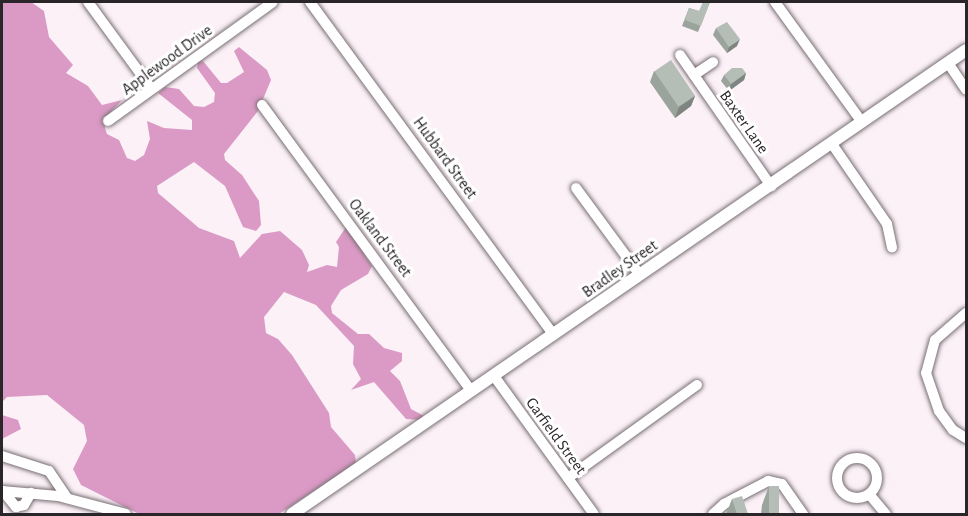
<!DOCTYPE html>
<html>
<head>
<meta charset="utf-8">
<style>
	body { margin:0 }
	#map { position:relative; width:968px; height:516px; overflow:hidden; background:#fbf1f7; font-family:"Alegreya Sans",sans-serif }
	div>[style] { position:absolute }
	.forest>* { inset:0; background:#db9ac5 }
	.roads { filter:drop-shadow(0 0 2px #786f74) drop-shadow(0 0 2px #786f74) }
	.minor>* { height:10px; margin:-5px; padding:0 5px; transform-origin:5px; border-radius:5px; background:#fff }
	.minor>.ring { margin:-5px; padding:0; box-sizing:content-box; background:none; border:10px solid #fff; border-radius:50% }
	.major>* { height:12px; margin:-6px; padding:0 6px; transform-origin:6px; border-radius:6px; background:#fff }
	.wall>* { inset:0; background:#9ba39d }
	.shaded-wall>* { inset:0; background:#7e847f }
	.building>* { inset:0; background:#b4bdb6; transform-origin:0 0 }
	span { translate:-50% -50%; white-space:nowrap; text-align:center; line-height:1.15; -webkit-text-stroke:6px #fff; paint-order:stroke }
	.street-label { font-size:16px; color:#292528 }
	.frame { position:absolute; inset:0; border:3px solid #292528; pointer-events:none }
</style>
</head>
<body>
<div id="map">
	<div class="forest">
		<i style="clip-path:polygon(2px 2px,31px 2px,44px 11px,49px 37px,73px 65px,66px 73px,88px 86px,102px 105px,122px 100px,105px 118px,105px 128px,107px 134px,119px 140px,127px 158px,135px 161px,144px 155px,150px 139px,147px 121px,164px 128px,192px 130px,192px 120px,158px 93px,165px 87px,179px 89px,194px 106px,204px 107px,214px 102px,215px 93px,197px 68px,198px 62px,203px 61px,221px 83px,227px 83px,244px 72px,234px 51px,239px 47px,267px 70px,271px 80px,258px 111px,224px 154px,225px 160px,242px 175px,259px 201px,261px 225px,256px 231px,243px 227px,225px 186px,194px 162px,157px 186px,158px 193px,199px 228px,234px 241px,240px 258px,262px 234px,280px 231px,302px 250px,309px 265px,307px 272px,327px 265px,337px 267px,339px 247px,336px 242px,346px 227px,372px 266px,368px 274px,341px 290px,331px 306px,332px 313px,358px 334px,369px 334px,384px 348px,402px 353px,402px 361px,390px 371px,400px 381px,411px 409px,424px 416px,421px 420px,406px 419px,374px 382px,351px 390px,361px 379px,353px 364px,354px 346px,316px 305px,284px 292px,264px 317px,266px 333px,278px 339px,292px 355px,329px 413px,331px 427px,355px 455px,356px 463px,279px 514px,139px 514px,81px 485px,73px 469px,87px 441px,84px 425px,47px 395px,7px 397px,2px 402px)"></i>
		<i style="clip-path:polygon(2px 415px,18px 420px,21px 429px,2px 439px)"></i>
	</div>
	<div class="roads">
		<div class="minor">
			<i style="left:88px;top:2px;width:107px;rotate:53.8deg"></i>
			<i style="left:310px;top:2px;width:411px;rotate:53.8deg"></i>
			<i style="left:775px;top:2px;width:148px;rotate:54.1deg"></i>
			<i style="left:680px;top:55px;width:160px;rotate:55.2deg"></i>
			<i style="left:948px;top:63px;width:32px;rotate:56deg"></i>
			<i style="left:694px;top:75px;width:23px;rotate:-34deg"></i>
			<i style="left:262px;top:105px;width:354px;rotate:53.8deg"></i>
			<i style="left:108px;top:121px;width:203px;rotate:-35.8deg"></i>
			<i style="left:832px;top:144px;width:97px;rotate:55.5deg"></i>
			<i style="left:887px;top:224px;width:24px;rotate:78deg"></i>
			<i style="left:576px;top:188px;width:108px;rotate:53.7deg"></i>
			<i style="left:966px;top:313px;width:41px;rotate:138.9deg"></i>
			<i style="left:935px;top:340px;width:34px;rotate:105deg"></i>
			<i style="left:926px;top:373px;width:40px;rotate:71.1deg"></i>
			<i style="left:939px;top:411px;width:24px;rotate:54deg"></i>
			<i style="left:953px;top:430px;width:15px;rotate:32deg"></i>
			<i style="left:494px;top:376px;width:170px;rotate:54.1deg"></i>
			<i style="left:2px;top:456px;width:49px;rotate:17.7deg"></i>
			<i style="left:49px;top:471px;width:32px;rotate:56deg"></i>
			<i class="ring" style="left:837px;top:458px;width:30px;height:30px"></i>
			<i style="left:568px;top:478px;width:159px;rotate:-35.8deg"></i>
			<i style="left:2px;top:491px;width:56px;rotate:5.1deg"></i>
			<i style="left:58px;top:496px;width:70px;rotate:14.8deg"></i>
			<i style="left:3px;top:491px;width:21px;rotate:51deg"></i>
			<i style="left:16px;top:507px;width:8px;rotate:-14deg"></i>
			<i style="left:24px;top:505px;width:14px;rotate:-60deg"></i>
			<i style="left:869px;top:494px;width:26px;rotate:50deg"></i>
			<i style="left:713px;top:514px;width:15px;rotate:-42deg"></i>
			<i style="left:724px;top:504px;width:50px;rotate:-27.6deg"></i>
			<i style="left:768px;top:481px;width:14px;rotate:12deg"></i>
			<i style="left:782px;top:484px;width:37px;rotate:55deg"></i>
		</div>
		<div class="major">
			<i style="left:292px;top:514px;width:818px;rotate:-34.54deg"></i>
		</div>
	</div>
	<div class="wall">
		<i style="clip-path:polygon(710px 2px,698px 32px,682px 26px,689px 8px,699px 11px)"></i>
		<i style="clip-path:polygon(716px 28px,737px 46px,727px 53px,713px 35px)"></i>
		<i style="clip-path:polygon(654px 71px,695px 96px,691px 106px,675px 118px,650px 82px)"></i>
		<i style="clip-path:polygon(746px 73px,744px 80px,729px 91px,721px 81px,724px 75px)"></i>
		<i style="clip-path:polygon(769px 486px,778px 514px,761px 514px,762px 505px)"></i>
		<i style="clip-path:polygon(732px 499px,748px 514px,726px 514px)"></i>
	</div>
	<div class="shaded-wall">
		<i style="clip-path:polygon(740px 39px,737px 46px,727px 53px,729px 47px)"></i>
		<i style="clip-path:polygon(746px 73px,744px 80px,729px 91px,731px 84px)"></i>
		<i style="clip-path:polygon(695px 96px,691px 106px,675px 118px,679px 107px)"></i>
	</div>
	<div class="building">
		<i style="clip-path:polygon(703px 2px,710px 2px,701px 26px,685px 20px,689px 8px,699px 11px)"></i>
		<i style="clip-path:polygon(727px 22px,740px 39px,729px 47px,716px 28px)"></i>
		<i style="left:671px;top:60px;width:43px;height:20px;rotate:56deg"></i>
		<i style="clip-path:polygon(732px 68px,742px 68px,746px 73px,731px 84px,724px 75px)"></i>
		<i style="left:769px;top:486px;width:10px;height:28px"></i>
		<i style="clip-path:polygon(742px 496px,748px 514px,737px 514px,732px 499px)"></i>
	</div>
	<div class="street-label">
		<span style="left:167px;top:60px;rotate:-36deg">Applewood Drive</span>
		<span style="left:744px;top:122px;rotate:55deg">Baxter Lane</span>
		<span style="left:445px;top:158px;rotate:54deg">Hubbard Street</span>
		<span style="left:380px;top:238px;rotate:53deg">Oakland Street</span>
		<span style="left:620px;top:269px;rotate:-35deg">Bradley Street</span>
		<span style="left:556px;top:436px;rotate:54deg">Garfield Street</span>
	</div>
	<div class="frame"></div>
</div>
</body>
</html>
